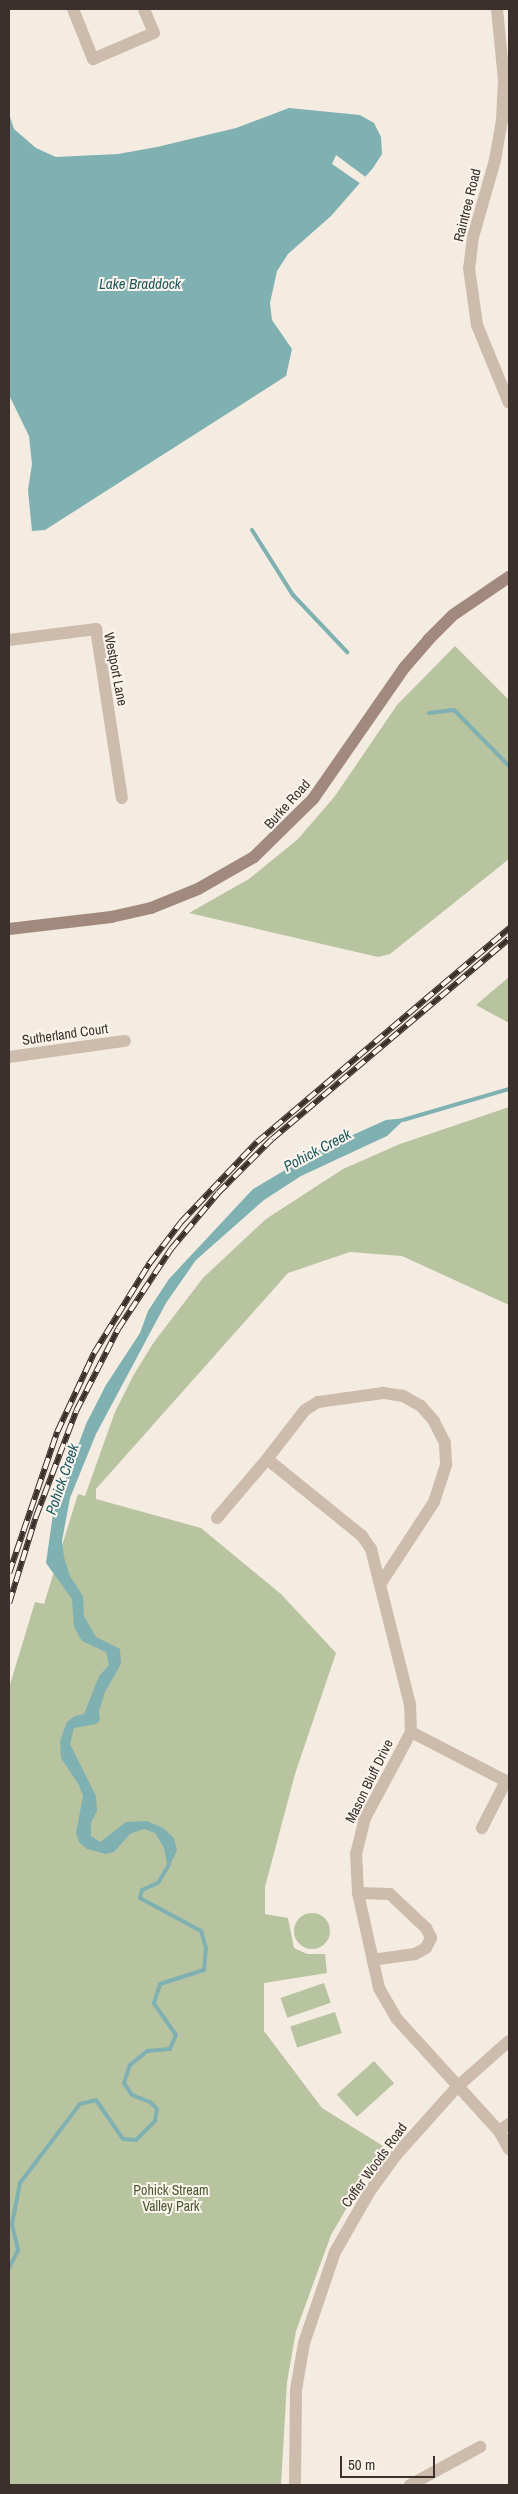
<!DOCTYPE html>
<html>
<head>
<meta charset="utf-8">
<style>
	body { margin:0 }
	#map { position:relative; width:518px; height:2494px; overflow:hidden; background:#f4ebe1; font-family:"Archivo Narrow",sans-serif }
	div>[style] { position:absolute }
	.green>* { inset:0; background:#b8c4a0; transform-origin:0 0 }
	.round { border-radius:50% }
	.water>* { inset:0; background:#7fb0b2 }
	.pier>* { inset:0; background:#f4ebe1 }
	.stream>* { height:4px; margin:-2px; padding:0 2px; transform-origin:2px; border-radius:2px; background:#7fb0b2 }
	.minor>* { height:12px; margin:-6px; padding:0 6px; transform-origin:6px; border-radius:6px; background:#cdbbac }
	.tertiary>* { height:12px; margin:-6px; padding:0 6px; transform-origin:6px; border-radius:6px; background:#cdbbac }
	.secondary>* { height:12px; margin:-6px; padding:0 6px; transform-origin:6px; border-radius:6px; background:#a18a7d }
	.rail>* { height:5.5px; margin-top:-2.75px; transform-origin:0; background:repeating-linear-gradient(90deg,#fbf5ee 0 11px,#3b302b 0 22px); box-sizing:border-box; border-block:1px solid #3b302b }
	span { translate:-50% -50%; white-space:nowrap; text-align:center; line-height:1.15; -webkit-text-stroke:4px #fbf5ee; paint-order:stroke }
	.street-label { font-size:14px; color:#3b302b }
	.park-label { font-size:14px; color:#4a5a2e }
	.water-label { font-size:15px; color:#1f5a5e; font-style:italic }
	.frame { position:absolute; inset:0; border:10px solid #3b302b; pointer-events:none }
	.scale { position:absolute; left:340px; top:2456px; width:95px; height:22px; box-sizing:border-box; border:2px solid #3b302b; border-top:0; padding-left:6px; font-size:15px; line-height:18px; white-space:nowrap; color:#3b302b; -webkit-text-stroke:4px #fbf5ee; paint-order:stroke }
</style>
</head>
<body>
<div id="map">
	<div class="green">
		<i style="clip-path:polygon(455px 646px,509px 700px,509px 859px,390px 954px,378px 957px,189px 913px,249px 879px,298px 839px,335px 796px,397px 705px)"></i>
		<i style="clip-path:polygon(509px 977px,509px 1023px,476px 1005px)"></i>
		<i style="clip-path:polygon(509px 1107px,509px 1305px,402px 1256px,350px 1252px,288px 1273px,96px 1489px,96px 1499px,201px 1528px,281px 1594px,336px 1653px,295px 1774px,265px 1887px,265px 1914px,288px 1918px,294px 1948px,307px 1954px,325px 1954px,327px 1973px,264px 1983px,264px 2031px,322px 2108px,383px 2146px,331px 2235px,296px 2331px,287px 2382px,281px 2485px,9px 2485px,9px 1688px,35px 1602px,44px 1604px,78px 1494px,85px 1496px,115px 1412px,133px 1376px,154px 1342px,203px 1278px,266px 1219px,343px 1169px,400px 1144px)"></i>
		<i class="round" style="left:294px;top:1913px;width:36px;height:36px"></i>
		<i style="left:324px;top:1983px;width:21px;height:46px;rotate:71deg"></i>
		<i style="left:335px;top:2012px;width:22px;height:47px;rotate:72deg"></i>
		<i style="left:374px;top:2061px;width:30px;height:50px;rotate:48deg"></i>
	</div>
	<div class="water">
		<i style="clip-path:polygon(289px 108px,360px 115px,374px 123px,381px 137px,382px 154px,373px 168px,331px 216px,288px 254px,277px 271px,270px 303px,272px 320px,292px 349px,286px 376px,45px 530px,32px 531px,28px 490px,32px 464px,29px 436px,9px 395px,9px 114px,14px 129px,36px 148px,56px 157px,118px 154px,157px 147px,236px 128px)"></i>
		<i style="clip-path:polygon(406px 1118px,387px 1136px,301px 1176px,264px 1200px,196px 1260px,166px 1303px,96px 1434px,70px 1498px,62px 1541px,64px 1557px,70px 1576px,83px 1596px,84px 1616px,96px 1637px,120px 1649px,121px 1664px,105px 1692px,99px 1711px,100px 1720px,96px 1724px,74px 1728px,70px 1744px,96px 1796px,97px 1811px,91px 1823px,91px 1836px,100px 1842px,126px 1822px,147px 1821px,163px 1828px,174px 1838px,177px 1851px,168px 1869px,164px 1848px,155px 1833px,144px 1829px,130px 1834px,114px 1852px,106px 1854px,87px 1849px,79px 1842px,76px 1833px,83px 1796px,79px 1785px,61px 1758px,60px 1741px,67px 1722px,75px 1716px,84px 1714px,99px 1676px,109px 1665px,106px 1652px,82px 1641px,74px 1627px,72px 1599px,46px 1563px,53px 1514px,86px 1424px,106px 1385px,140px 1333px,148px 1311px,169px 1279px,253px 1189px,317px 1151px,386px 1120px)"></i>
	</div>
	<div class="pier">
		<i style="clip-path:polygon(336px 155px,367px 178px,361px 184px,332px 164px)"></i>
	</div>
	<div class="stream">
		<i style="left:252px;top:530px;width:77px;rotate:57.8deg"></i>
		<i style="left:293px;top:595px;width:79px;rotate:46.5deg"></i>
		<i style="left:429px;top:713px;width:25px;rotate:-7deg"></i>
		<i style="left:454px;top:710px;width:78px;rotate:45.5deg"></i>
		<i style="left:403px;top:1120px;width:110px;rotate:-16.3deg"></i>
		<i style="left:9px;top:2268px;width:20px;rotate:-63deg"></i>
		<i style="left:18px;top:2250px;width:27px;rotate:-103deg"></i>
		<i style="left:12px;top:2224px;width:42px;rotate:-79deg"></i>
		<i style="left:20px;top:2183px;width:99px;rotate:-52.8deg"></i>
		<i style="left:80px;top:2104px;width:16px;rotate:-14deg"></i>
		<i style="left:96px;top:2100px;width:47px;rotate:55.3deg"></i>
		<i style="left:123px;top:2139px;width:13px;rotate:4deg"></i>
		<i style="left:136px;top:2140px;width:27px;rotate:-45deg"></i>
		<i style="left:155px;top:2121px;width:12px;rotate:-81deg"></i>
		<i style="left:157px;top:2109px;width:10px;rotate:-135deg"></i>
		<i style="left:150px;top:2102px;width:19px;rotate:-159deg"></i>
		<i style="left:132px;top:2095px;width:14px;rotate:-124deg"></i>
		<i style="left:124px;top:2083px;width:19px;rotate:-72deg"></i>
		<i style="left:130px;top:2065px;width:22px;rotate:-39deg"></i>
		<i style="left:147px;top:2051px;width:23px;rotate:-5deg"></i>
		<i style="left:170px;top:2049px;width:15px;rotate:-67deg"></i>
		<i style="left:176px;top:2035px;width:39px;rotate:-125deg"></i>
		<i style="left:154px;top:2003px;width:20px;rotate:-72deg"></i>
		<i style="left:160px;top:1984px;width:46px;rotate:-17.7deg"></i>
		<i style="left:204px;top:1970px;width:22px;rotate:-85deg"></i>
		<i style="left:206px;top:1948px;width:18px;rotate:-106deg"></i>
		<i style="left:201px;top:1931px;width:69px;rotate:-151.6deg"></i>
		<i style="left:140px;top:1898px;width:8px;rotate:-76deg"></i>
		<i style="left:142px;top:1890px;width:17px;rotate:-24deg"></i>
		<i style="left:158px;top:1883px;width:21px;rotate:-59deg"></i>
	</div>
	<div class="minor">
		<i style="left:73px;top:9px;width:54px;rotate:68.2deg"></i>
		<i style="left:93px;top:59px;width:66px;rotate:-23.1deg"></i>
		<i style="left:154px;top:33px;width:26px;rotate:-113deg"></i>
		<i style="left:497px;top:9px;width:71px;rotate:84.4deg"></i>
		<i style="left:504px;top:80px;width:40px;rotate:92.9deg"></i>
		<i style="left:502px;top:120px;width:41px;rotate:99.9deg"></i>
		<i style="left:495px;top:160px;width:80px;rotate:105.9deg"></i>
		<i style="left:473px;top:237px;width:31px;rotate:97deg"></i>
		<i style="left:469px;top:268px;width:58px;rotate:82deg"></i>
		<i style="left:477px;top:325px;width:84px;rotate:67.7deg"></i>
		<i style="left:9px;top:640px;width:88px;rotate:-7.2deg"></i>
		<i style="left:96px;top:629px;width:171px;rotate:81.3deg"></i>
		<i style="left:9px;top:1057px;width:117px;rotate:-7.9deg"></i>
		<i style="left:217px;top:1518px;width:77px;rotate:-49.7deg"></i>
		<i style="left:381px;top:1583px;width:97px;rotate:-56.8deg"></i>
		<i style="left:434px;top:1502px;width:40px;rotate:-72deg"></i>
		<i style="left:446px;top:1464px;width:21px;rotate:-93deg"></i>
		<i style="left:445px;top:1443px;width:25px;rotate:-117deg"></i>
		<i style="left:434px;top:1421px;width:20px;rotate:-131deg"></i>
		<i style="left:421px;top:1406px;width:21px;rotate:-151deg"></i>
		<i style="left:403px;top:1396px;width:20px;rotate:-171deg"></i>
		<i style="left:383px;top:1393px;width:66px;rotate:172.1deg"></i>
		<i style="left:318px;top:1402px;width:15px;rotate:148deg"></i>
		<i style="left:305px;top:1410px;width:62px;rotate:127.8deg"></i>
		<i style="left:267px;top:1459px;width:122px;rotate:39deg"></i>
		<i style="left:362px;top:1536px;width:16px;rotate:55deg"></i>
		<i style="left:371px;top:1549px;width:160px;rotate:75.9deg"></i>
		<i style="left:410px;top:1704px;width:28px;rotate:88deg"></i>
		<i style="left:411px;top:1732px;width:98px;rotate:118.1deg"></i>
		<i style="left:365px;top:1818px;width:36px;rotate:104deg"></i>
		<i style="left:356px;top:1853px;width:40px;rotate:87.1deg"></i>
		<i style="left:358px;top:1893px;width:97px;rotate:77.5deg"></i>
		<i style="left:379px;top:1988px;width:36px;rotate:60deg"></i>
		<i style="left:397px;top:2019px;width:151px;rotate:47.7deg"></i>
		<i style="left:499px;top:2131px;width:21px;rotate:61deg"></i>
		<i style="left:411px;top:1732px;width:107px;rotate:27.3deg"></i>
		<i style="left:506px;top:1781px;width:53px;rotate:117.1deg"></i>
		<i style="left:358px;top:1893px;width:32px;rotate:2deg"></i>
		<i style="left:390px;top:1894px;width:50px;rotate:43.4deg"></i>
		<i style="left:426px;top:1928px;width:11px;rotate:63deg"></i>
		<i style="left:431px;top:1938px;width:11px;rotate:117deg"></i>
		<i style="left:426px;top:1948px;width:13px;rotate:151deg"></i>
		<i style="left:415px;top:1954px;width:43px;rotate:172.1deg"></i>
		<i style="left:499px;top:2131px;width:12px;rotate:-35deg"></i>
		<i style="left:410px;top:2485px;width:80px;rotate:-28.5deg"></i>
	</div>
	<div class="tertiary">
		<i style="left:295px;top:2485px;width:95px;rotate:-89.4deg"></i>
		<i style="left:296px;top:2390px;width:48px;rotate:-80.3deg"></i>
		<i style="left:304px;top:2343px;width:96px;rotate:-71.2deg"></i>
		<i style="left:335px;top:2252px;width:70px;rotate:-60.2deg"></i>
		<i style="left:370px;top:2191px;width:46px;rotate:-53.9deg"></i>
		<i style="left:397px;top:2154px;width:90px;rotate:-48.2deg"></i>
		<i style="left:457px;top:2087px;width:69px;rotate:-41.5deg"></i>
	</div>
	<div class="secondary">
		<i style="left:9px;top:929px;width:103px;rotate:-6.7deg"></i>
		<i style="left:111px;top:917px;width:41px;rotate:-12.7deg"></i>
		<i style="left:151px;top:908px;width:51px;rotate:-22deg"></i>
		<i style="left:198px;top:889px;width:64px;rotate:-29.7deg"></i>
		<i style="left:254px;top:857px;width:83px;rotate:-44.5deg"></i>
		<i style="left:313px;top:799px;width:160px;rotate:-55.2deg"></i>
		<i style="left:404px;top:668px;width:37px;rotate:-49deg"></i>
		<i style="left:428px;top:640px;width:35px;rotate:-45deg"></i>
		<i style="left:453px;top:615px;width:68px;rotate:-34.2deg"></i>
	</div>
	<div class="rail">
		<i style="left:9px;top:1573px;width:149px;rotate:-71.2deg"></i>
		<i style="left:57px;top:1432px;width:87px;rotate:-64.9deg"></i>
		<i style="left:94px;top:1353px;width:105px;rotate:-58.3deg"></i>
		<i style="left:149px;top:1264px;width:53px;rotate:-52.7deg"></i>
		<i style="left:181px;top:1222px;width:110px;rotate:-46.5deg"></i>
		<i style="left:257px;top:1142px;width:331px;rotate:-40.3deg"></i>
		<i style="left:9px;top:1603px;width:91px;rotate:-72.8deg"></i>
		<i style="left:36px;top:1516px;width:112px;rotate:-69.1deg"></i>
		<i style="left:76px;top:1411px;width:92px;rotate:-62.9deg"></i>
		<i style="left:118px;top:1329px;width:96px;rotate:-56.5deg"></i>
		<i style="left:171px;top:1249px;width:73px;rotate:-50deg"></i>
		<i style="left:218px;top:1193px;width:76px;rotate:-45deg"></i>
		<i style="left:272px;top:1139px;width:310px;rotate:-40.2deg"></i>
	</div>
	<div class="street-label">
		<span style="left:467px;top:205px;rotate:-76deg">Raintree Road</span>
		<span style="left:116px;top:669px;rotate:79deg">Westport Lane</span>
		<span style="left:287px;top:804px;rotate:-48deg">Burke Road</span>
		<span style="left:65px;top:1034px;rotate:-8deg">Sutherland Court</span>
		<span style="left:369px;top:1781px;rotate:-64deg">Mason Bluff Drive</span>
		<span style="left:374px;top:2165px;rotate:-54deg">Coffer Woods Road</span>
	</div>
	<div class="park-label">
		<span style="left:171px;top:2198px">Pohick Stream<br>Valley Park</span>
	</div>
	<div class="water-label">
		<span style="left:140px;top:284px">Lake Braddock</span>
		<span style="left:317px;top:1150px;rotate:-28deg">Pohick Creek</span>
		<span style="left:62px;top:1479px;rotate:-71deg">Pohick Creek</span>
	</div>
	<div class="frame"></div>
	<div class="scale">50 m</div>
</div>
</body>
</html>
